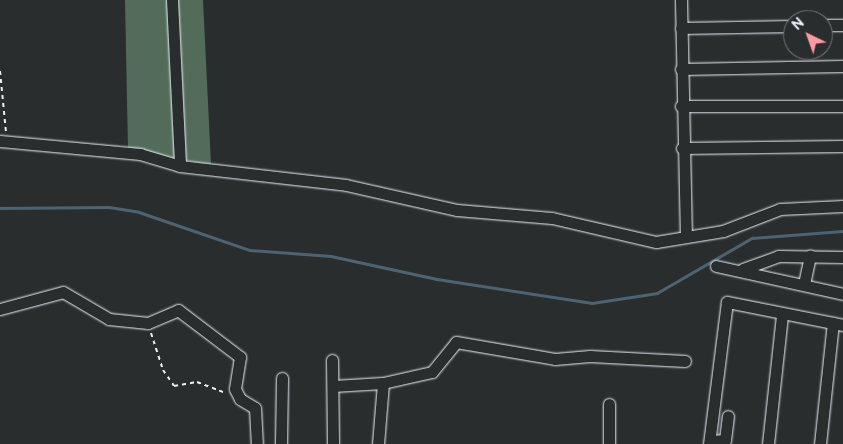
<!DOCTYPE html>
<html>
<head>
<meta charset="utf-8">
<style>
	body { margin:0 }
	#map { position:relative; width:843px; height:444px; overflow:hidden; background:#2a2d2e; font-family:"Balsamiq Sans",sans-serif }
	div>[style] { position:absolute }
	.green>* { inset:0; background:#536c5a }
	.stream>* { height:2.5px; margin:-1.25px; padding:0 1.25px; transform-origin:1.25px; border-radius:1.25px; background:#4d6371 }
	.path>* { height:2px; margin-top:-1px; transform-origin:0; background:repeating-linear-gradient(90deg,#e8f1f8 0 4px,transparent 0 8px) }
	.roads { filter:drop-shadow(0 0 1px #e8f1f8) drop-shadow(0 0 1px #e8f1f8) }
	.minor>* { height:11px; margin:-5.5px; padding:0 5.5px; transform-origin:5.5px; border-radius:5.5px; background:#2a2d2e }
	span { translate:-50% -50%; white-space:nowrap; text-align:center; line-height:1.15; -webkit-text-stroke:4px #2a2d2e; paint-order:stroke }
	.north { position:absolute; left:783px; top:10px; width:50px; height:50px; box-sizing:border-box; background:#2a2d2e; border:1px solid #767b7f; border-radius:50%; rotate:318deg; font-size:14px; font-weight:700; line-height:20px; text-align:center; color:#e8f1f8 }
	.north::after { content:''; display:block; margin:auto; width:18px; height:22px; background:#ff9aa2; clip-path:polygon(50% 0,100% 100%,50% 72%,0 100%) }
</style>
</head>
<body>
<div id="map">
	<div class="green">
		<i style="clip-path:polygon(125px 0,203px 0,211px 165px,128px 149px)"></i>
	</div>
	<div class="stream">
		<i style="left:0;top:208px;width:109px;rotate:-0.5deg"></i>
		<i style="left:109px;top:207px;width:30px;rotate:9deg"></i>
		<i style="left:139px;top:212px;width:117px;rotate:18.9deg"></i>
		<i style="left:250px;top:250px;width:81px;rotate:4.2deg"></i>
		<i style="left:331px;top:256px;width:108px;rotate:12.2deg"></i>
		<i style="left:437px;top:279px;width:157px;rotate:8.8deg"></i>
		<i style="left:592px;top:303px;width:66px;rotate:-8.7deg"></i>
		<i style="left:657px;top:293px;width:110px;rotate:-30.1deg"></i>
		<i style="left:752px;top:238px;width:91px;rotate:-4.4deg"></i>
	</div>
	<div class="path">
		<i style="left:0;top:71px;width:61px;rotate:84.4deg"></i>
		<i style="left:151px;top:333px;width:39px;rotate:72deg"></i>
		<i style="left:163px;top:370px;width:19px;rotate:55deg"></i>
		<i style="left:174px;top:386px;width:23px;rotate:-10deg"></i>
		<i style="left:197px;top:382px;width:31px;rotate:21deg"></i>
	</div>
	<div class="roads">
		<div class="minor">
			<i style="left:172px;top:0;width:166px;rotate:87.2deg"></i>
			<i style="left:681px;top:0;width:235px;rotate:88.8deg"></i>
			<i style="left:823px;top:25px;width:20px"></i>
			<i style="left:681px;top:28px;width:112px;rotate:-1deg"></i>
			<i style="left:681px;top:69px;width:162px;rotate:-1.1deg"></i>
			<i style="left:681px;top:106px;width:162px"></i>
			<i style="left:0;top:141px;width:141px;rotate:5.3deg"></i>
			<i style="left:140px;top:154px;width:42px;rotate:16.7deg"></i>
			<i style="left:180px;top:166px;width:167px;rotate:6.5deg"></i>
			<i style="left:346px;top:185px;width:114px;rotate:12.7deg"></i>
			<i style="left:457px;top:210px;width:95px;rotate:4.8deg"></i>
			<i style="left:552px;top:218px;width:107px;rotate:13deg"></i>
			<i style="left:656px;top:242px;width:68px;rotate:-9.3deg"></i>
			<i style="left:723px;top:231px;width:61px;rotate:-21.1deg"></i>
			<i style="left:780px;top:209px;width:63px;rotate:-2.7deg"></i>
			<i style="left:682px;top:148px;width:161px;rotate:-0.7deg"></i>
			<i style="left:716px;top:266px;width:130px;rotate:12.4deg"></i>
			<i style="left:743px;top:269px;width:37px;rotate:-20deg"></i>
			<i style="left:778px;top:256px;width:65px;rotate:0.9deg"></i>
			<i style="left:804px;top:284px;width:29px;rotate:-78deg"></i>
			<i style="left:0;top:309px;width:65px;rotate:-15.1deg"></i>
			<i style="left:63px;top:292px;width:53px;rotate:30.4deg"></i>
			<i style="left:109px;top:319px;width:39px;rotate:6deg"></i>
			<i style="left:148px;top:323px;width:33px;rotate:-23deg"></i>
			<i style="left:178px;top:310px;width:78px;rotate:37.2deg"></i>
			<i style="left:240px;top:357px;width:32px;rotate:99deg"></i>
			<i style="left:235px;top:389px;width:11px;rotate:63deg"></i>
			<i style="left:240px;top:399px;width:17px;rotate:31deg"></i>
			<i style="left:255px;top:408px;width:36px;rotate:87deg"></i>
			<i style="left:332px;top:360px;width:84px;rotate:89.3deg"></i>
			<i style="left:333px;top:386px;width:50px;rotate:-3.4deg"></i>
			<i style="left:710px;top:441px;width:15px;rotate:-4deg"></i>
			<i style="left:725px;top:440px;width:24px;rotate:-83deg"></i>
			<i style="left:281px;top:444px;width:66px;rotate:-89.1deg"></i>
			<i style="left:378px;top:444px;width:61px;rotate:-85.3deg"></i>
			<i style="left:383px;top:383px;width:50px;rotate:-12.7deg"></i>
			<i style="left:432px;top:372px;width:38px;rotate:-51deg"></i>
			<i style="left:456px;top:342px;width:100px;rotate:9.7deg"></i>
			<i style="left:555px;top:359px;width:35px;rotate:-5deg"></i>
			<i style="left:590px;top:356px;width:95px;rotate:3deg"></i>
			<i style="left:609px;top:444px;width:40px;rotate:-90deg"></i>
			<i style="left:709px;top:444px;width:143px;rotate:-82.8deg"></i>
			<i style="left:727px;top:302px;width:118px;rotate:11.2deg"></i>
			<i style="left:768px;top:444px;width:130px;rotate:-83.8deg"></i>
			<i style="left:820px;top:444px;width:122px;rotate:-83.9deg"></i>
		</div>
	</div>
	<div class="north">N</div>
</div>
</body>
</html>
